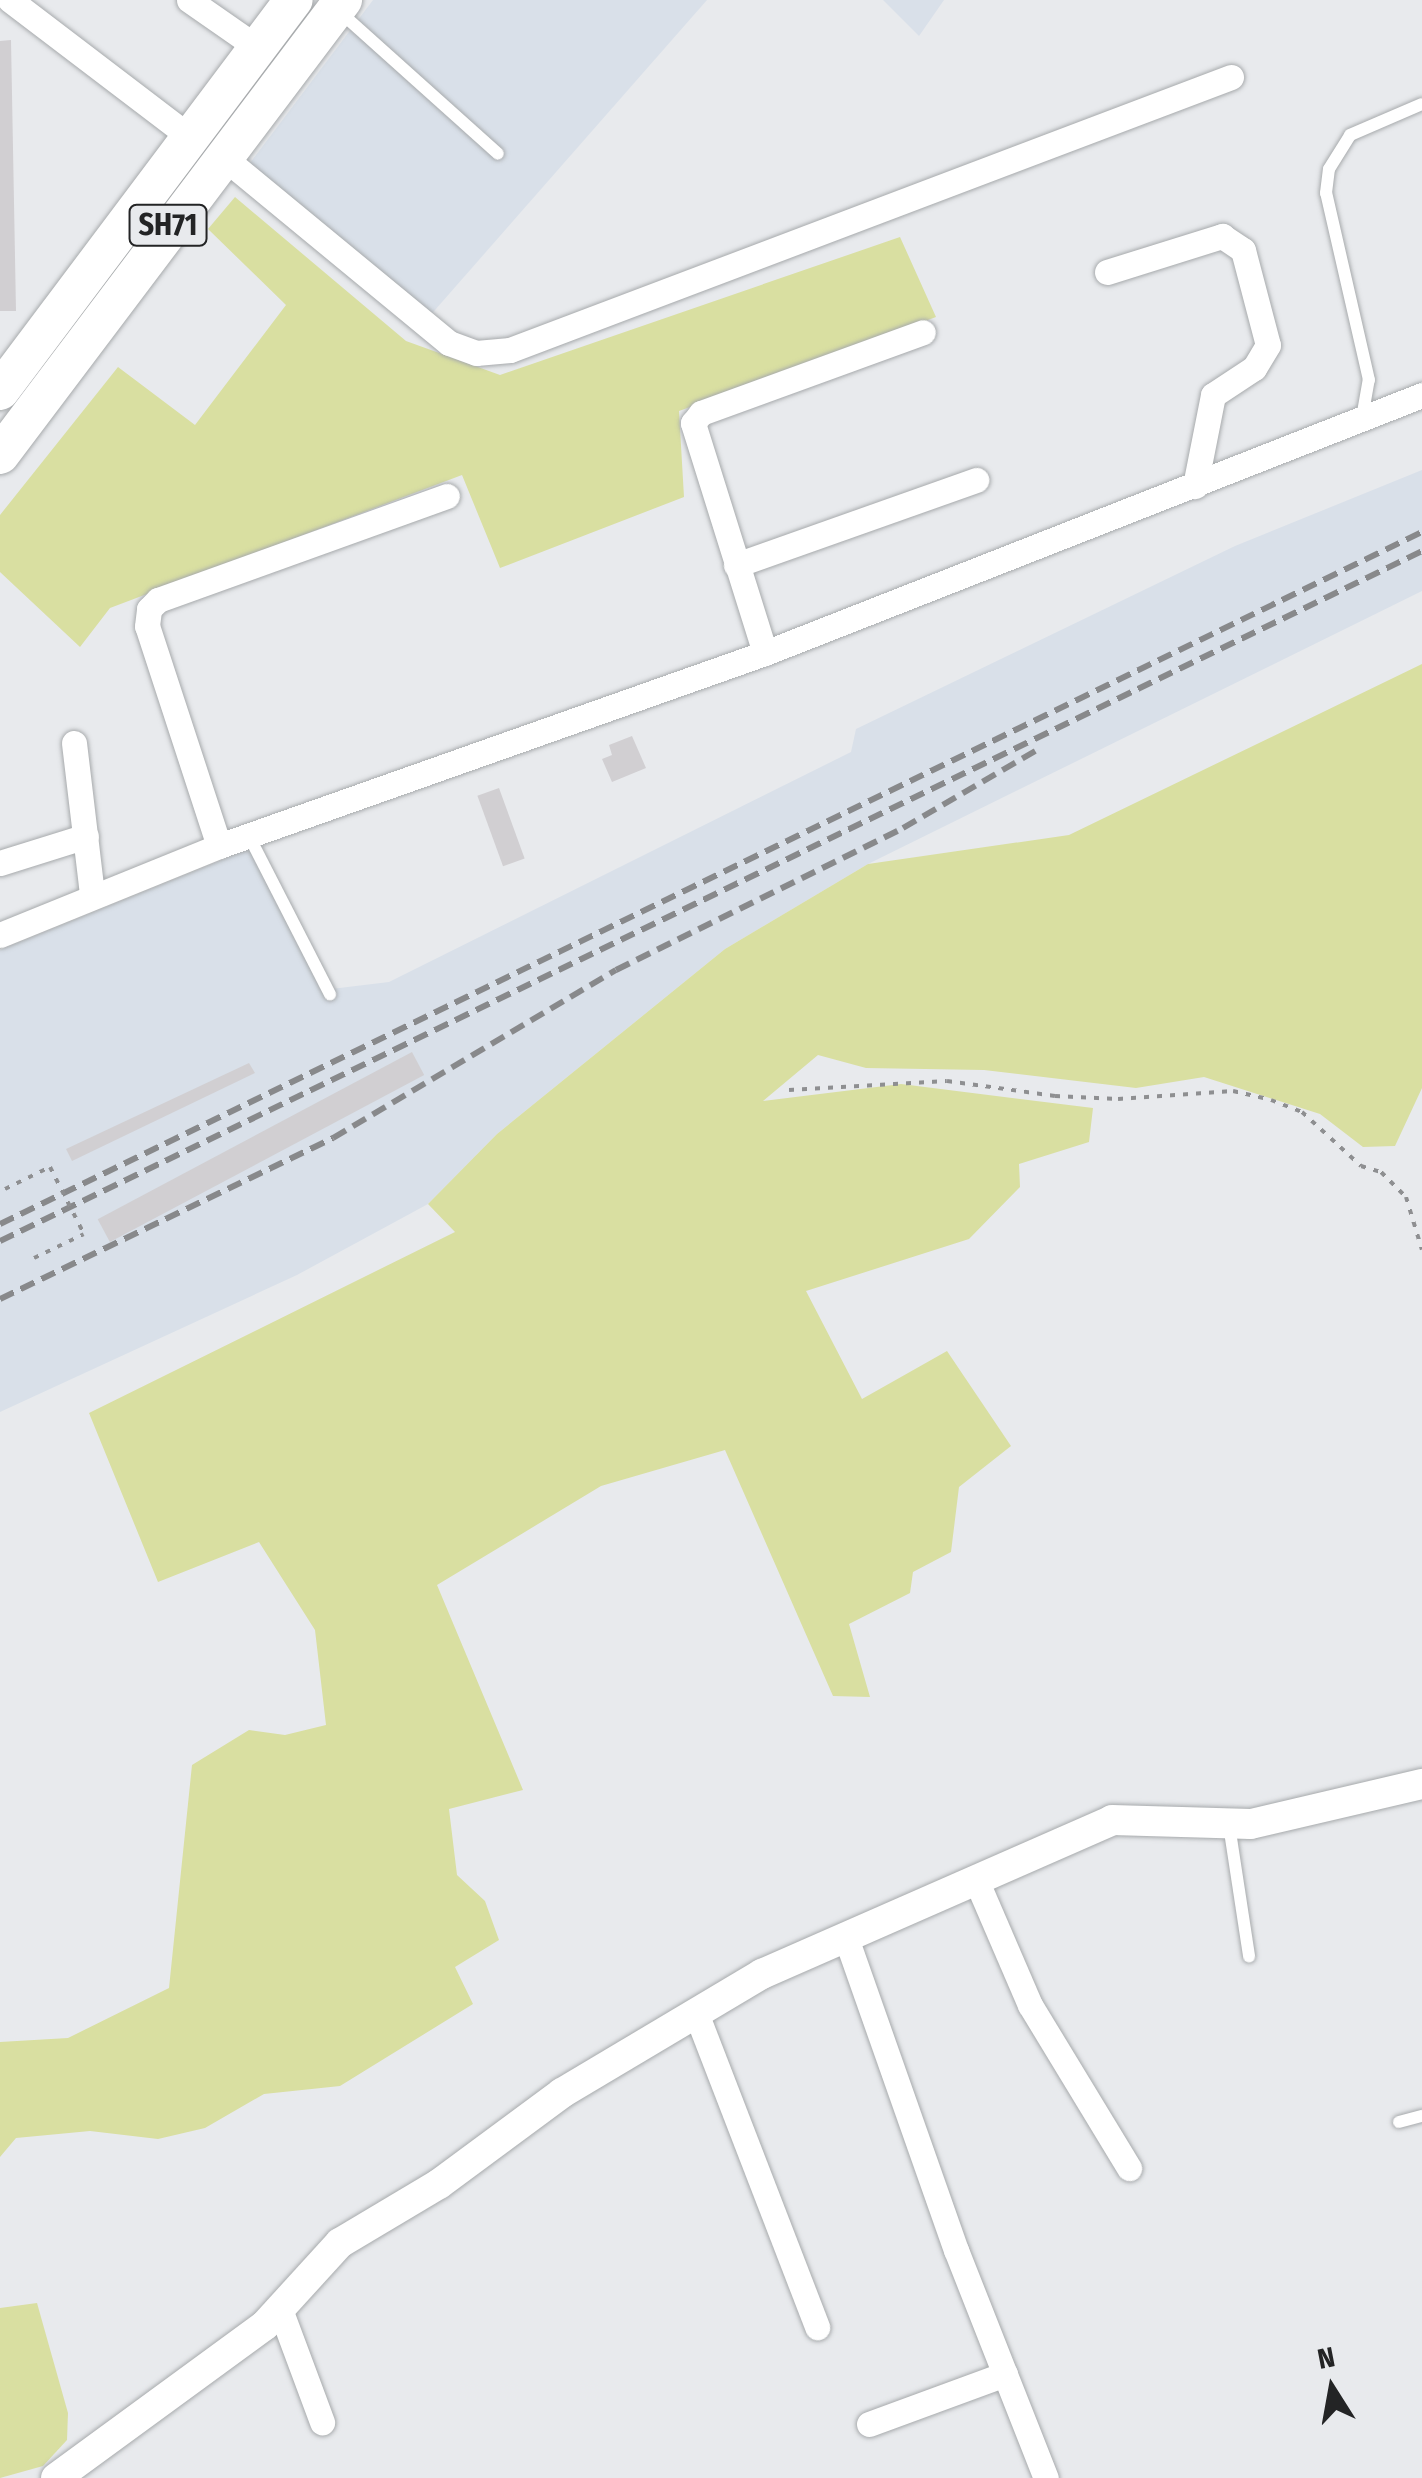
<!DOCTYPE html>
<html>
<head>
<meta charset="utf-8">
<style>
	body { margin:0 }
	#map { position:relative; width:1422px; height:2478px; overflow:hidden; background:#e8eaed; font-family:"Fira Sans Condensed",sans-serif }
	div>[style] { position:absolute }
	.built>* { inset:0; background:#d9e0e9 }
	.green>* { inset:0; background:#d9dfa1 }
	.building>* { inset:0; background:#d1cfd2; transform-origin:0 0 }
	.path>* { height:4px; margin-top:-2px; transform-origin:0; background:repeating-linear-gradient(90deg,#8e8f91 0 5px,transparent 0 13px) }
	.roads { filter:drop-shadow(0 0 2px #a7aaac) drop-shadow(0 0 2px #a7aaac) }
	.service>* { height:12px; margin:-6px; padding:0 6px; transform-origin:6px; border-radius:6px; background:#fff }
	.minor>* { height:25px; margin:-12.5px; padding:0 12.5px; transform-origin:12.5px; border-radius:12.5px; background:#fff }
	.tertiary>* { height:30px; margin:-15px; padding:0 15px; transform-origin:15px; border-radius:15px; background:#fff }
	.primary>* { height:38px; margin:-19px; padding:0 19px; transform-origin:19px; border-radius:19px; background:#fff }
	.rail>* { height:6px; margin-top:-3px; transform-origin:0; background:repeating-linear-gradient(90deg,#88898b 0 15px,transparent 0 23px) }
	.path-bridge>* { height:4px; margin-top:-2px; transform-origin:0; background:repeating-linear-gradient(90deg,#8e8f91 0 5px,transparent 0 13px) }
	span { translate:-50% -50%; white-space:nowrap; text-align:center; line-height:1.15; -webkit-text-stroke:8px #e8eaed; paint-order:stroke }
	.shield-label span { padding:2px 8px; background:#e8eaed; border:2px solid; border-radius:8px; -webkit-text-stroke-width:0 }
	.shield-label { font-size:30px; color:#232425; font-weight:700 }
	.north { position:absolute; left:1282px; top:2338px; width:100px; height:100px; -webkit-text-stroke:8px #e8eaed; paint-order:stroke; rotate:349deg; font-size:28px; font-weight:700; line-height:40px; text-align:center; color:#232425 }
	.north::after { content:''; display:block; margin:auto; width:35px; height:45px; background:#232425; clip-path:polygon(50% 0,100% 100%,50% 72%,0 100%) }
</style>
</head>
<body>
<div id="map">
	<div class="built">
		<i style="clip-path:polygon(373px 0,707px 0,428px 318px,244px 171px)"></i>
		<i style="clip-path:polygon(883px 0,944px 0,919px 36px)"></i>
		<i style="clip-path:polygon(1422px 470px,1422px 591px,868px 864px,725px 949px,497px 1134px,428px 1204px,297px 1275px,0 1412px,0 950px,259px 845px,331px 989px,389px 982px,851px 752px,856px 729px,1235px 546px)"></i>
	</div>
	<div class="green">
		<i style="clip-path:polygon(235px 197px,406px 341px,500px 375px,900px 237px,936px 317px,679px 411px,684px 497px,500px 568px,462px 475px,110px 608px,80px 647px,0 572px,0 515px,118px 367px,195px 425px,286px 305px,208px 229px)"></i>
		<i style="clip-path:polygon(1422px 664px,1422px 1088px,1395px 1146px,1363px 1147px,1320px 1114px,1204px 1077px,1136px 1088px,984px 1070px,866px 1068px,818px 1055px,763px 1101px,901px 1084px,1093px 1108px,1089px 1142px,1019px 1164px,1020px 1187px,969px 1239px,806px 1291px,862px 1399px,947px 1351px,1011px 1446px,959px 1487px,951px 1552px,913px 1572px,910px 1593px,849px 1624px,870px 1697px,833px 1696px,725px 1450px,601px 1486px,437px 1585px,523px 1790px,449px 1809px,457px 1875px,485px 1901px,499px 1940px,455px 1967px,473px 2004px,340px 2086px,264px 2094px,205px 2128px,158px 2139px,90px 2131px,16px 2138px,0 2157px,0 2042px,68px 2038px,169px 1988px,192px 1765px,249px 1730px,285px 1735px,326px 1725px,315px 1630px,259px 1542px,158px 1582px,89px 1413px,455px 1232px,428px 1204px,497px 1134px,725px 949px,868px 864px,1069px 835px)"></i>
		<i style="clip-path:polygon(37px 2303px,68px 2413px,67px 2440px,43px 2466px,0 2478px,0 2308px)"></i>
	</div>
	<div class="building">
		<i style="clip-path:polygon(11px 40px,16px 311px,0 311px,0 41px)"></i>
		<i style="clip-path:polygon(632px 736px,646px 768px,612px 782px,602px 759px,612px 755px,609px 745px)"></i>
		<i style="left:499px;top:788px;width:75px;height:23px;rotate:70deg"></i>
		<i style="left:412px;top:1052px;width:26px;height:356px;rotate:62deg"></i>
		<i style="clip-path:polygon(249px 1063px,255px 1073px,72px 1161px,66px 1149px)"></i>
	</div>
	<div class="path">
		<i style="left:789px;top:1090px;width:158px;rotate:-3.3deg"></i>
		<i style="left:947px;top:1081px;width:109px;rotate:7.9deg"></i>
		<i style="left:1055px;top:1096px;width:63px;rotate:2.7deg"></i>
		<i style="left:1118px;top:1099px;width:115px;rotate:-4deg"></i>
		<i style="left:1233px;top:1091px;width:39px;rotate:13deg"></i>
		<i style="left:1271px;top:1100px;width:33px;rotate:21deg"></i>
		<i style="left:1302px;top:1112px;width:80px;rotate:42.5deg"></i>
		<i style="left:1361px;top:1166px;width:21px;rotate:17deg"></i>
		<i style="left:1381px;top:1172px;width:35px;rotate:45deg"></i>
		<i style="left:1406px;top:1197px;width:55px;rotate:73.2deg"></i>
		<i style="left:5px;top:1189px;width:50px;rotate:-26.1deg"></i>
		<i style="left:34px;top:1258px;width:55px;rotate:-25.6deg"></i>
	</div>
	<div class="roads">
		<div class="service">
			<i style="left:340px;top:12px;width:212px;rotate:41.9deg"></i>
			<i style="left:1362px;top:418px;width:39px;rotate:-80deg"></i>
			<i style="left:1369px;top:380px;width:192px;rotate:-102.9deg"></i>
			<i style="left:1326px;top:193px;width:24px;rotate:-83deg"></i>
			<i style="left:1329px;top:169px;width:40px;rotate:-58deg"></i>
			<i style="left:1350px;top:135px;width:78px;rotate:-23.3deg"></i>
			<i style="left:249px;top:836px;width:178px;rotate:62.9deg"></i>
			<i style="left:1229px;top:1825px;width:133px;rotate:81.3deg"></i>
			<i style="left:1399px;top:2122px;width:24px;rotate:-15deg"></i>
		</div>
		<div class="minor">
			<i style="left:10px;top:0;width:228px;rotate:37.3deg"></i>
			<i style="left:189px;top:0;width:84px;rotate:34.8deg"></i>
			<i style="left:222px;top:156px;width:294px;rotate:39.5deg"></i>
			<i style="left:449px;top:343px;width:29px;rotate:20deg"></i>
			<i style="left:476px;top:353px;width:34px;rotate:-5deg"></i>
			<i style="left:510px;top:350px;width:771px;rotate:-20.74deg"></i>
			<i style="left:1107px;top:272px;width:121px;rotate:-17.4deg"></i>
			<i style="left:1222px;top:236px;width:25px;rotate:34deg"></i>
			<i style="left:1243px;top:250px;width:98px;rotate:75.3deg"></i>
			<i style="left:1268px;top:345px;width:27px;rotate:121deg"></i>
			<i style="left:1254px;top:368px;width:49px;rotate:146.6deg"></i>
			<i style="left:1213px;top:395px;width:93px;rotate:101.2deg"></i>
			<i style="left:736px;top:565px;width:255px;rotate:-19.5deg"></i>
			<i style="left:765px;top:653px;width:241px;rotate:-107.4deg"></i>
			<i style="left:693px;top:423px;width:13px;rotate:-51deg"></i>
			<i style="left:701px;top:413px;width:236px;rotate:-20deg"></i>
			<i style="left:74px;top:743px;width:152px;rotate:83.2deg"></i>
			<i style="left:219px;top:846px;width:231px;rotate:-108.1deg"></i>
			<i style="left:147px;top:626px;width:17px;rotate:-83deg"></i>
			<i style="left:149px;top:609px;width:13px;rotate:-45deg"></i>
			<i style="left:158px;top:600px;width:307px;rotate:-19.8deg"></i>
			<i style="left:0;top:863px;width:90px;rotate:-17.4deg"></i>
			<i style="left:0;top:935px;width:236px;rotate:-22.1deg"></i>
			<i style="left:219px;top:846px;width:579px;rotate:-19.47deg"></i>
			<i style="left:765px;top:653px;width:706px;rotate:-21.44deg"></i>
			<i style="left:977px;top:1882px;width:134px;rotate:66.7deg"></i>
			<i style="left:1030px;top:2005px;width:191px;rotate:58.7deg"></i>
			<i style="left:845px;top:1935px;width:334px;rotate:70.6deg"></i>
			<i style="left:956px;top:2250px;width:245px;rotate:68.5deg"></i>
			<i style="left:696px;top:2013px;width:337px;rotate:68.9deg"></i>
			<i style="left:280px;top:2309px;width:121px;rotate:69.6deg"></i>
			<i style="left:869px;top:2424px;width:145px;rotate:-20.2deg"></i>
		</div>
		<div class="tertiary">
			<i style="left:56px;top:2478px;width:259px;rotate:-36.2deg"></i>
			<i style="left:265px;top:2325px;width:111px;rotate:-47.6deg"></i>
			<i style="left:340px;top:2243px;width:115px;rotate:-30.8deg"></i>
			<i style="left:439px;top:2184px;width:153px;rotate:-36.5deg"></i>
			<i style="left:562px;top:2093px;width:233px;rotate:-30.8deg"></i>
			<i style="left:762px;top:1974px;width:382px;rotate:-23.7deg"></i>
			<i style="left:1112px;top:1820px;width:139px;rotate:1.6deg"></i>
			<i style="left:1251px;top:1824px;width:176px;rotate:-13.2deg"></i>
		</div>
		<div class="primary">
			<i style="left:0;top:391px;width:489px;rotate:-53.1deg"></i>
			<i style="left:0;top:455px;width:570px;rotate:-52.99deg"></i>
		</div>
	</div>
	<div class="rail">
		<i style="left:0;top:1224px;width:1581px;rotate:-25.95deg"></i>
		<i style="left:0;top:1241px;width:1581px;rotate:-25.88deg"></i>
		<i style="left:0;top:1299px;width:370px;rotate:-25.8deg"></i>
		<i style="left:333px;top:1138px;width:329px;rotate:-30.7deg"></i>
		<i style="left:616px;top:970px;width:320px;rotate:-26.3deg"></i>
		<i style="left:903px;top:828px;width:155px;rotate:-30.2deg"></i>
	</div>
	<div class="path-bridge">
		<i style="left:50px;top:1167px;width:75px;rotate:63.1deg"></i>
	</div>
	<div class="shield-label">
		<span style="left:168px;top:225px">SH71</span>
	</div>
	<div class="north">N</div>
</div>
</body>
</html>
